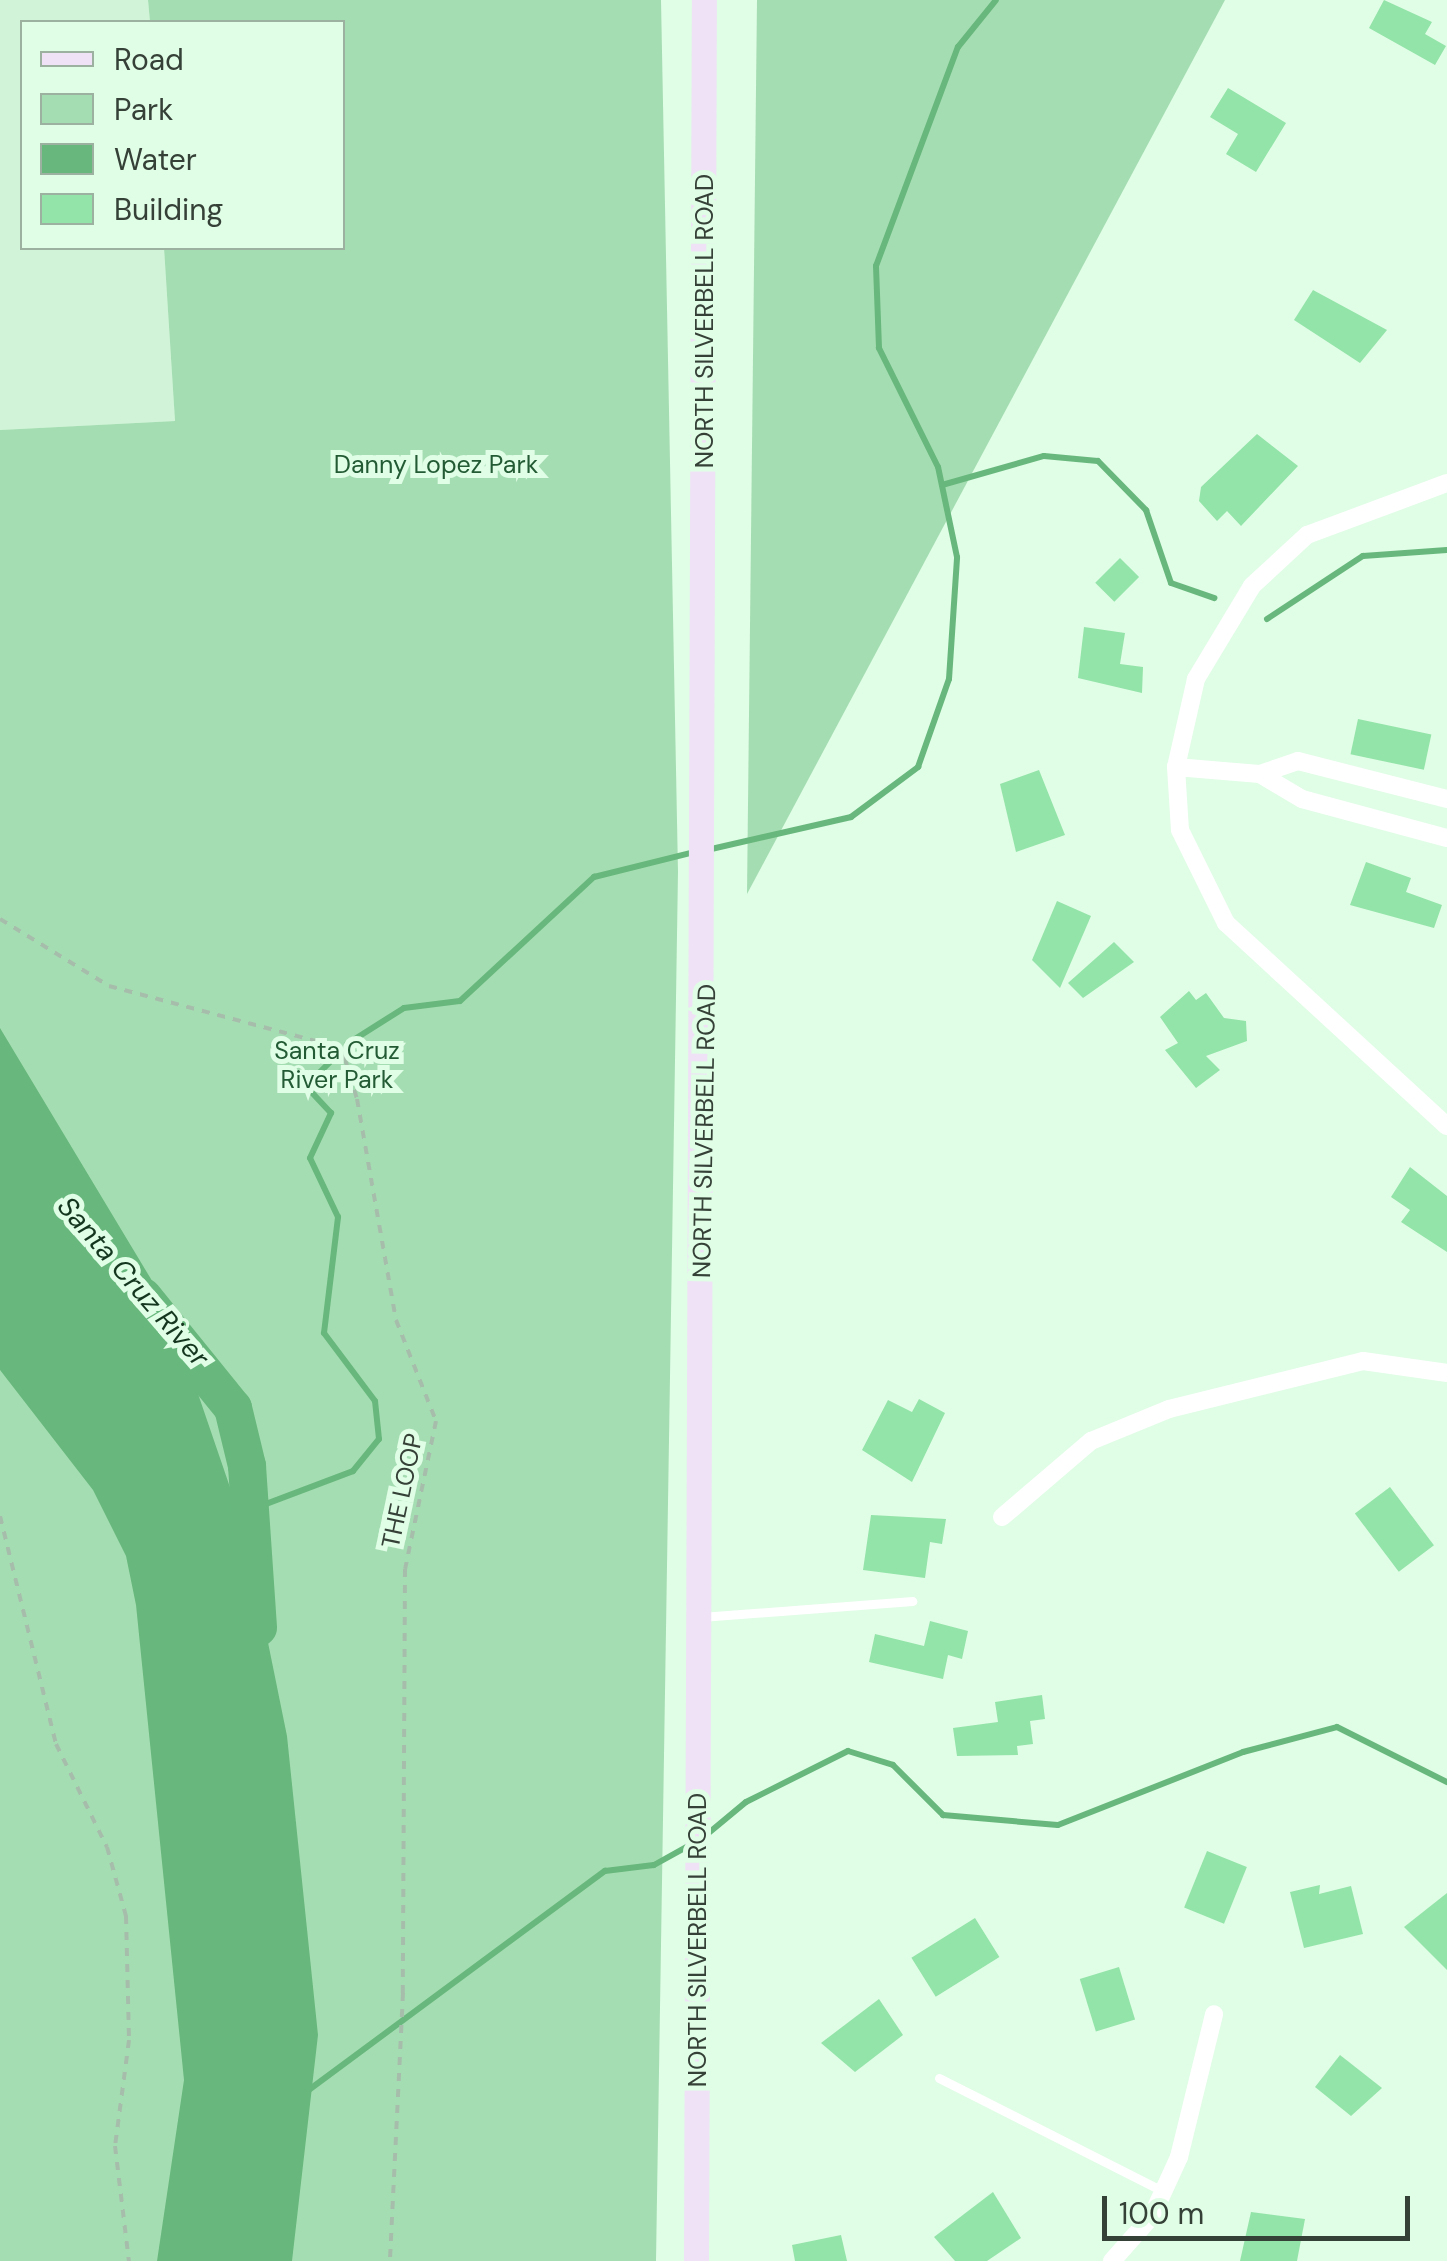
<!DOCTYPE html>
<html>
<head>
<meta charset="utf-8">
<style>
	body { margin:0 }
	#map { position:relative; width:1447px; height:2261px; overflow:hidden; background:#e0fde6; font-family:"DM Sans",sans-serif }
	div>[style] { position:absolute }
	.built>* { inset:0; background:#d1f4d8 }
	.green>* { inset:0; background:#a5ddb2 }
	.water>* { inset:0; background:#68b87d }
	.stream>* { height:6px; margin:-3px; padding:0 3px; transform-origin:3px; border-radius:3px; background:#68b87d }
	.river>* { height:38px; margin:-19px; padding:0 19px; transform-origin:19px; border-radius:19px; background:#68b87d }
	.building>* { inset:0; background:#93e4a8; transform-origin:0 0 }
	.path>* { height:4px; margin-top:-2px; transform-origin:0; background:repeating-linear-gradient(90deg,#a6bdab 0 8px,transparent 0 16px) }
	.lane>* { height:9px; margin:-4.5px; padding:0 4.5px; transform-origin:4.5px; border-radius:4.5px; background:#fff }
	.street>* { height:18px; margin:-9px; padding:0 9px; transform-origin:9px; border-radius:9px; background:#fff }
	.secondary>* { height:25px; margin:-12.5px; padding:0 12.5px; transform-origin:12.5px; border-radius:12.5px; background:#efe1f6 }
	span { translate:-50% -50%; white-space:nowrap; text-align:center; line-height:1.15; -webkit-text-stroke:10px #e0fde6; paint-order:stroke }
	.street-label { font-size:25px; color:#354037 }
	.park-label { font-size:25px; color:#225b34 }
	.water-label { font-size:28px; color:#14361f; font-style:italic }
	.legend { position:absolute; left:20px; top:20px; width:325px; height:230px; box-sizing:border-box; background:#e0fde6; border:2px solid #9cb1a0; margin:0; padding:12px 18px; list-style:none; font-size:30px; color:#354037 }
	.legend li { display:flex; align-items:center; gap:20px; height:50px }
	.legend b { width:50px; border:2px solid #9cb1a0 }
	.scale { position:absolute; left:1102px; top:2196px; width:308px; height:45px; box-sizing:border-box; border:5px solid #354037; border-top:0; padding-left:12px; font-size:30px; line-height:35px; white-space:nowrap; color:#354037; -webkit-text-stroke:8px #e0fde6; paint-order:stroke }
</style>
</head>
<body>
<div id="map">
	<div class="built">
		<i style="clip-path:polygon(0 0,148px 0,150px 22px,22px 22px,22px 248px,164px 248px,175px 421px,0 430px)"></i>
	</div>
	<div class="green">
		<i style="clip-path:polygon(148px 0,661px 0,678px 872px,656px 2261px,0 2261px,0 430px,175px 421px,164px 248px,342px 248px,342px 22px,150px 22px)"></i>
		<i style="clip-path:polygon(757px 0,1225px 0,747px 894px)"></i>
	</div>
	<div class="water">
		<i style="clip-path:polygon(0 1028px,169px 1309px,246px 1534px,287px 1736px,318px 2035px,292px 2261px,157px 2261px,184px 2080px,136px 1605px,126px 1556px,93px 1490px,0 1370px)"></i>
	</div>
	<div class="stream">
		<i style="left:942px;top:485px;width:106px;rotate:-15.9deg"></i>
		<i style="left:1044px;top:456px;width:54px;rotate:5.3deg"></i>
		<i style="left:1098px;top:461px;width:69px;rotate:45.6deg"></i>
		<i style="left:1146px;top:510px;width:77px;rotate:71.1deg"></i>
		<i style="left:1171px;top:583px;width:46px;rotate:19.2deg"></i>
		<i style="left:1267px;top:619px;width:115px;rotate:-33.3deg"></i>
		<i style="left:1363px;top:556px;width:84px;rotate:-4.1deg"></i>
		<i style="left:707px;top:850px;width:148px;rotate:-12.9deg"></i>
		<i style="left:851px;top:817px;width:84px;rotate:-36.7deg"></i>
		<i style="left:918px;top:767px;width:93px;rotate:-70.6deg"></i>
		<i style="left:949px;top:679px;width:122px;rotate:-86.2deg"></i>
		<i style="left:957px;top:557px;width:92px;rotate:-101.9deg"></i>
		<i style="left:938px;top:467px;width:133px;rotate:-116.4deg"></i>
		<i style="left:879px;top:348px;width:82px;rotate:-92.1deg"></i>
		<i style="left:876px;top:266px;width:234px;rotate:-69.5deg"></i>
		<i style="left:958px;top:47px;width:60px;rotate:-51deg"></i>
		<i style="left:347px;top:1044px;width:67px;rotate:-32.3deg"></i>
		<i style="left:404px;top:1008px;width:56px;rotate:-7.1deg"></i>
		<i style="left:460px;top:1001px;width:183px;rotate:-42.8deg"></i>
		<i style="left:594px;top:877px;width:103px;rotate:-14deg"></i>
		<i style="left:250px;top:1510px;width:110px;rotate:-20.7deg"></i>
		<i style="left:353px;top:1471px;width:41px;rotate:-50.9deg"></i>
		<i style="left:379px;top:1439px;width:38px;rotate:-96deg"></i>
		<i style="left:375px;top:1401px;width:85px;rotate:-126.9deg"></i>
		<i style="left:324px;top:1333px;width:117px;rotate:-83.1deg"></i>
		<i style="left:338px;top:1217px;width:65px;rotate:-115.4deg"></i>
		<i style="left:310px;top:1158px;width:50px;rotate:-65deg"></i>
		<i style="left:331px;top:1113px;width:37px;rotate:-133deg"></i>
		<i style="left:306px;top:1086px;width:38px;rotate:-45deg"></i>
		<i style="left:705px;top:1836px;width:53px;rotate:-39.7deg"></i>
		<i style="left:746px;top:1802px;width:114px;rotate:-26.6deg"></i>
		<i style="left:848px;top:1751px;width:47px;rotate:17.3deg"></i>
		<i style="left:893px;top:1765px;width:71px;rotate:45deg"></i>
		<i style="left:943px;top:1815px;width:115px;rotate:5deg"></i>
		<i style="left:1058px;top:1825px;width:199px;rotate:-21.5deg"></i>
		<i style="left:1243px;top:1752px;width:97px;rotate:-14.9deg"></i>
		<i style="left:1337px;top:1727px;width:123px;rotate:26.6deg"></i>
		<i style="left:306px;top:2092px;width:372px;rotate:-36.5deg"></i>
		<i style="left:605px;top:1871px;width:49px;rotate:-7deg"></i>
		<i style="left:654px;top:1865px;width:41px;rotate:-29.1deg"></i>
	</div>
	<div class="river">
		<i style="left:143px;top:1297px;width:143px;rotate:51deg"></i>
		<i style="left:233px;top:1408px;width:60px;rotate:76.4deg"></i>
		<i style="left:247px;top:1466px;width:162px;rotate:86.1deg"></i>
	</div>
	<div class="building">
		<i style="clip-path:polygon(1384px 0,1432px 22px,1425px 34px,1446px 46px,1435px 65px,1369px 28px)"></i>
		<i style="clip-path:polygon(1228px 88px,1286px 123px,1256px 172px,1226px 154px,1238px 134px,1210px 117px)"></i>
		<i style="clip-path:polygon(1313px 290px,1387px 330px,1360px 363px,1294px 320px)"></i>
		<i style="clip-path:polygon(1257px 434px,1298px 466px,1241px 526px,1227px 511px,1217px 521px,1199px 501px,1201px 487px)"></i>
		<i style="left:1120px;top:558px;width:27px;height:35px;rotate:45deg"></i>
		<i style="clip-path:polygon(1084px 627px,1125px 633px,1120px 664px,1143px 667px,1142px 693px,1078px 678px)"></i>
		<i style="left:1358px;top:719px;width:75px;height:36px;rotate:12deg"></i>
		<i style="clip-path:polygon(1039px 770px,1065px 835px,1016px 852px,1000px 784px)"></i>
		<i style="clip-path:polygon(1366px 862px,1411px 878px,1406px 892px,1442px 905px,1434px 928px,1350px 905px)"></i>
		<i style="clip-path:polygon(1057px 901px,1091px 916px,1060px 988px,1032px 960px)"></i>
		<i style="clip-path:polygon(1114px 942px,1134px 962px,1083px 998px,1068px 983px)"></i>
		<i style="clip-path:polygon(1189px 991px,1196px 1000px,1206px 993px,1224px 1018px,1246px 1021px,1247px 1041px,1206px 1056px,1220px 1070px,1196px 1088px,1165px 1050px,1178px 1043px,1160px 1017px)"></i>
		<i style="clip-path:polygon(1410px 1167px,1447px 1196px,1447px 1252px,1401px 1222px,1410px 1210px,1391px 1197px)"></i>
		<i style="clip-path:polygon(919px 1399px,945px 1413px,912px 1482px,862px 1450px,888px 1400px,912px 1412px)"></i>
		<i style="left:1390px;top:1487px;width:73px;height:44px;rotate:53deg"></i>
		<i style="clip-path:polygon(871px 1515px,946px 1519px,942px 1544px,930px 1542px,925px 1578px,863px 1570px)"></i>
		<i style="clip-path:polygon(930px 1621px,968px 1631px,962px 1659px,948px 1655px,943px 1679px,869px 1662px,875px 1634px,924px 1646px)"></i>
		<i style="clip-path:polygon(1042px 1695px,1045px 1719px,1030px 1721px,1033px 1744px,1017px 1746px,1018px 1755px,957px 1756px,953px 1728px,998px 1722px,995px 1702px)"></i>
		<i style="left:1207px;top:1851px;width:43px;height:61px;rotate:22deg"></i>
		<i style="clip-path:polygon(1320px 1885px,1319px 1894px,1351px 1886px,1363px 1934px,1304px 1948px,1290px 1892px)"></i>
		<i style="clip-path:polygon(1447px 1893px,1447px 1970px,1404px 1927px)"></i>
		<i style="left:975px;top:1918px;width:46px;height:75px;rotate:58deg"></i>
		<i style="left:1119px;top:1967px;width:55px;height:41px;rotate:73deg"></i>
		<i style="clip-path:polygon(879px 1999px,903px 2035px,855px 2072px,821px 2043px)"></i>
		<i style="clip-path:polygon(1340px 2055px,1382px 2088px,1351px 2116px,1315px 2087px)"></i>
		<i style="clip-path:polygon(993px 2192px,1021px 2238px,987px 2261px,955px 2261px,934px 2237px)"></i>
		<i style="clip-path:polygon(1251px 2212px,1305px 2219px,1297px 2261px,1240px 2261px)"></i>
		<i style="clip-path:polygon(841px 2235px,847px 2261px,795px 2261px,792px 2245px)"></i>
	</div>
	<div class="path">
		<i style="left:0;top:919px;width:128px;rotate:31.6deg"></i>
		<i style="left:109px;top:986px;width:229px;rotate:14.9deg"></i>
		<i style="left:330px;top:1045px;width:21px;rotate:43deg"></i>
		<i style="left:345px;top:1059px;width:42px;rotate:73.3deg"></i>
		<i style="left:357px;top:1099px;width:224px;rotate:80deg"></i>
		<i style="left:396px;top:1320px;width:109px;rotate:68.4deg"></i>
		<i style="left:436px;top:1421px;width:151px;rotate:101.8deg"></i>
		<i style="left:405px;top:1569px;width:424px;rotate:90.3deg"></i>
		<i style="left:403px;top:1993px;width:268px;rotate:92.8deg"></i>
		<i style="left:0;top:1516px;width:235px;rotate:76.2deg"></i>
		<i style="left:56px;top:1744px;width:115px;rotate:63.7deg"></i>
		<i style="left:107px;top:1847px;width:72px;rotate:74.6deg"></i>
		<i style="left:126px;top:1916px;width:124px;rotate:88.6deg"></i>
		<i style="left:129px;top:2040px;width:107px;rotate:97.5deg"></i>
		<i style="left:115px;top:2146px;width:116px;rotate:83.1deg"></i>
	</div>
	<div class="lane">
		<i style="left:701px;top:1617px;width:212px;rotate:-4.3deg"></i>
		<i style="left:939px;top:2078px;width:251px;rotate:26.8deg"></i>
	</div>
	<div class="street">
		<i style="left:1447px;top:483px;width:149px;rotate:159.6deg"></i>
		<i style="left:1307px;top:535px;width:75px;rotate:137.2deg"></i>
		<i style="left:1252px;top:586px;width:109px;rotate:121.1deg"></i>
		<i style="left:1196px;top:679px;width:90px;rotate:102.8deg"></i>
		<i style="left:1176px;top:767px;width:63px;rotate:86.4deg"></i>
		<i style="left:1180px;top:830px;width:104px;rotate:63.7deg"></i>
		<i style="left:1226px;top:923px;width:300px;rotate:42.6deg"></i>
		<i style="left:1176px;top:767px;width:84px;rotate:4.8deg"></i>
		<i style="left:1260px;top:774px;width:40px;rotate:-18.9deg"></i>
		<i style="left:1298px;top:761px;width:154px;rotate:14.3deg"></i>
		<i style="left:1260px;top:774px;width:49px;rotate:30.8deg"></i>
		<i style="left:1302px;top:799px;width:150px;rotate:15.1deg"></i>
		<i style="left:1002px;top:1517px;width:117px;rotate:-40.5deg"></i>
		<i style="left:1091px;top:1441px;width:84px;rotate:-22.3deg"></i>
		<i style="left:1169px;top:1409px;width:200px;rotate:-13.9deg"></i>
		<i style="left:1363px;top:1361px;width:85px;rotate:8.1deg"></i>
		<i style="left:1112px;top:2261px;width:60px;rotate:-48.4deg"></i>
		<i style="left:1152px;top:2216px;width:65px;rotate:-65.4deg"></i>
		<i style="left:1179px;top:2157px;width:147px;rotate:-76.2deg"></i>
	</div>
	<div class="secondary">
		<i style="left:696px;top:2261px;width:2261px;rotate:-89.8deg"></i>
	</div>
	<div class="street-label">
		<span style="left:705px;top:321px;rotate:-90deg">NORTH SILVERBELL ROAD</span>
		<span style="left:705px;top:1131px;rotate:-89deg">NORTH SILVERBELL ROAD</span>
		<span style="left:403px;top:1491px;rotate:-78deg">THE LOOP</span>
		<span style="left:698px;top:1940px;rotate:-90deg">NORTH SILVERBELL ROAD</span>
	</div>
	<div class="park-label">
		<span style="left:436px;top:465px">Danny Lopez Park</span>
		<span style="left:337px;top:1066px">Santa Cruz<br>River Park</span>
	</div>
	<div class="water-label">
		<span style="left:133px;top:1282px;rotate:49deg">Santa Cruz River</span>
	</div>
	<ul class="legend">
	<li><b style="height:12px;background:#efe1f6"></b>Road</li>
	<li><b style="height:28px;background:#a5ddb2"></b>Park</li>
	<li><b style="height:28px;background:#68b87d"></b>Water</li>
	<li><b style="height:28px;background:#93e4a8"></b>Building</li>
	</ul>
	<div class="scale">100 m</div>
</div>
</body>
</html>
